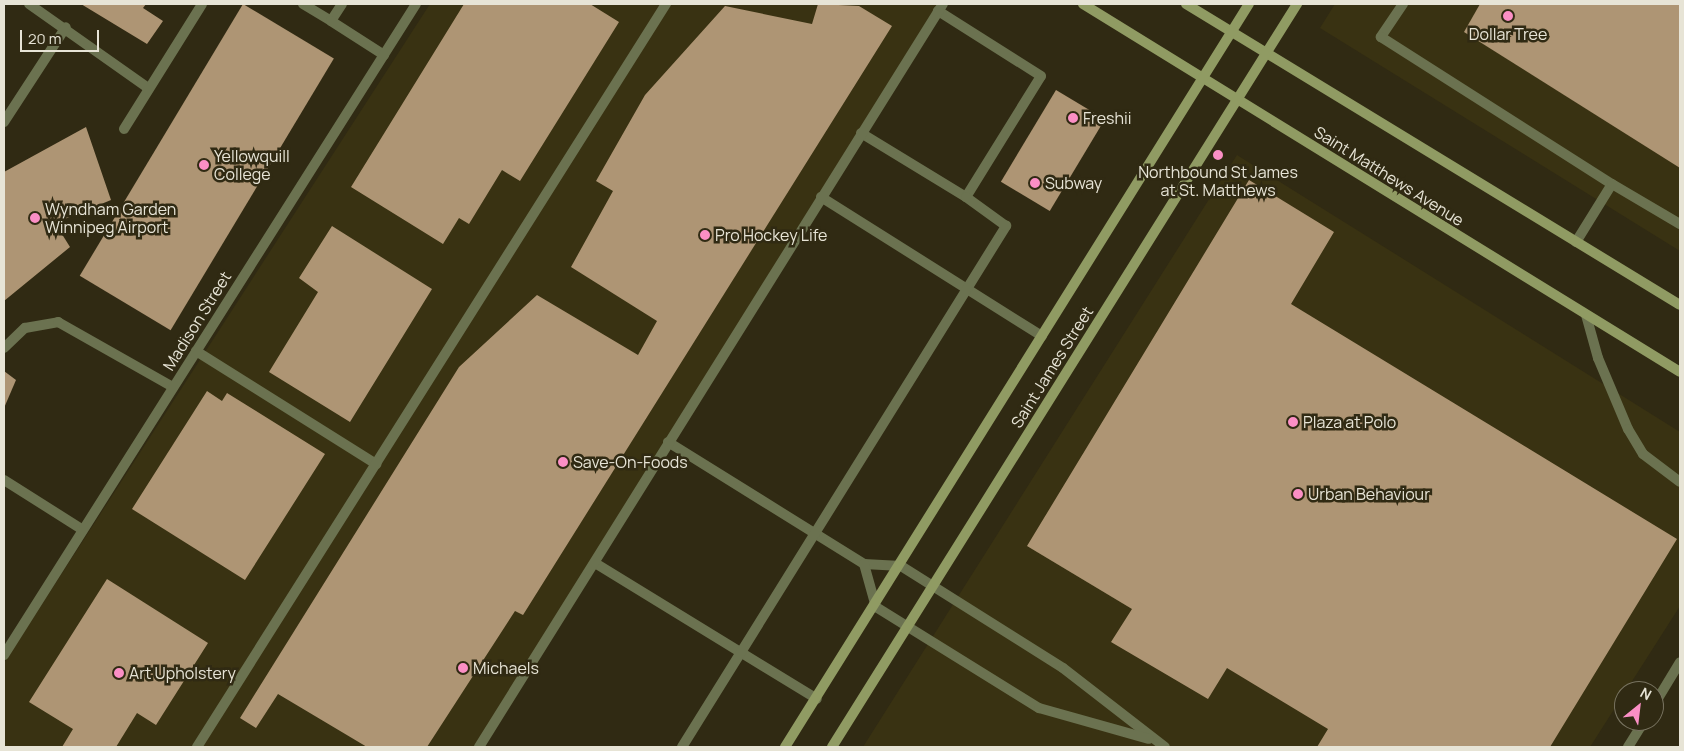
<!DOCTYPE html>
<html>
<head>
<meta charset="utf-8">
<style>
	body { margin:0 }
	#map { position:relative; width:1684px; height:751px; overflow:hidden; background:#302a13; font-family:Manrope,sans-serif }
	div>[style] { position:absolute }
	.built>* { inset:0; background:#393212 }
	.building>* { inset:0; background:#ae9574; transform-origin:0 0 }
	.lane>* { height:10px; margin:-5px; padding:0 5px; transform-origin:5px; border-radius:5px; background:#6b7250 }
	.street>* { height:10px; margin:-5px; padding:0 5px; transform-origin:5px; border-radius:5px; background:#6b7250 }
	.secondary>* { height:10px; margin:-5px; padding:0 5px; transform-origin:5px; border-radius:5px; background:#909b63 }
	.dots>* { width:14px; height:14px; translate:-50% -50%; box-sizing:border-box; border:2px solid #302a13; border-radius:50% }
	span { translate:-50% -50%; white-space:nowrap; text-align:center; line-height:1.15; -webkit-text-stroke:5px #302a13; paint-order:stroke }
	.poi-label { font-size:16px; color:#e7e4d6 }
	.left { translate:0 -50%; text-align:left }
	.street-label { font-size:16px; color:#e7e4d6 }
	.frame { position:absolute; inset:0; border:5px solid #e7e4d6; pointer-events:none }
	.north { position:absolute; left:1614px; top:681px; width:50px; height:50px; box-sizing:border-box; background:#302a13; border:1px solid #797461; border-radius:50%; rotate:29deg; font-size:14px; font-weight:700; line-height:20px; text-align:center; color:#e7e4d6 }
	.north::after { content:''; display:block; margin:auto; width:18px; height:22px; background:#fb8fc5; clip-path:polygon(50% 0,100% 100%,50% 72%,0 100%) }
	.scale { position:absolute; left:20px; top:30px; width:79px; height:22px; box-sizing:border-box; border:2px solid #e7e4d6; border-top:0; padding-left:6px; font-size:15px; line-height:18px; white-space:nowrap; color:#e7e4d6; -webkit-text-stroke:4px #302a13; paint-order:stroke }
</style>
</head>
<body>
<div id="map">
	<div class="built">
		<i style="clip-path:polygon(430px 4px,663px 4px,192px 747px,4px 747px,4px 663px)"></i>
		<i style="clip-path:polygon(671px 4px,939px 4px,478px 747px,200px 747px)"></i>
		<i style="clip-path:polygon(1335px 4px,1680px 4px,1680px 251px,1320px 28px)"></i>
		<i style="clip-path:polygon(1237px 155px,1680px 432px,1680px 606px,1590px 747px,863px 747px)"></i>
	</div>
	<div class="building">
		<i style="clip-path:polygon(81px 4px,146px 4px,143px 8px,163px 21px,147px 44px)"></i>
		<i style="left:243px;top:4px;width:106px;height:317px;rotate:31deg"></i>
		<i style="clip-path:polygon(464px 4px,590px 4px,619px 22px,520px 181px,502px 170px,469px 224px,459px 218px,443px 244px,351px 187px)"></i>
		<i style="clip-path:polygon(818px 4px,859px 6px,892px 26px,523px 615px,515px 611px,427px 747px,367px 747px,278px 694px,256px 728px,240px 718px,459px 367px,537px 295px,638px 355px,657px 321px,571px 267px,613px 191px,596px 181px,645px 95px,725px 6px,812px 24px)"></i>
		<i style="clip-path:polygon(1480px 4px,1680px 4px,1680px 168px,1464px 32px)"></i>
		<i style="left:1056px;top:90px;width:57px;height:107px;rotate:31deg"></i>
		<i style="clip-path:polygon(86px 127px,111px 200px,55px 223px,70px 247px,4px 301px,4px 172px)"></i>
		<i style="clip-path:polygon(1249px 180px,1334px 232px,1291px 304px,1677px 539px,1550px 747px,1317px 747px,1328px 729px,1227px 668px,1208px 699px,1111px 642px,1132px 609px,1027px 546px)"></i>
		<i style="clip-path:polygon(332px 226px,432px 289px,350px 422px,269px 372px,318px 292px,299px 278px)"></i>
		<i style="clip-path:polygon(4px 371px,16px 380px,4px 408px)"></i>
		<i style="clip-path:polygon(207px 391px,222px 401px,227px 393px,325px 454px,245px 580px,132px 509px)"></i>
		<i style="clip-path:polygon(107px 579px,208px 643px,156px 725px,137px 713px,116px 747px,62px 747px,73px 729px,29px 702px)"></i>
	</div>
	<div class="lane">
		<i style="left:29px;top:4px;width:146px;rotate:35.2deg"></i>
		<i style="left:303px;top:4px;width:33px;rotate:31deg"></i>
		<i style="left:342px;top:4px;width:20px;rotate:123deg"></i>
		<i style="left:331px;top:21px;width:63px;rotate:32.7deg"></i>
		<i style="left:1403px;top:4px;width:40px;rotate:124deg"></i>
		<i style="left:1381px;top:37px;width:274px;rotate:32.5deg"></i>
		<i style="left:4px;top:122px;width:113px;rotate:-56.9deg"></i>
		<i style="left:124px;top:129px;width:147px;rotate:-58deg"></i>
		<i style="left:861px;top:133px;width:123px;rotate:31.4deg"></i>
		<i style="left:966px;top:197px;width:142px;rotate:-58.2deg"></i>
		<i style="left:1041px;top:76px;width:122px;rotate:-147.7deg"></i>
		<i style="left:821px;top:197px;width:261px;rotate:32.2deg"></i>
		<i style="left:1576px;top:242px;width:68px;rotate:-58.2deg"></i>
		<i style="left:1612px;top:184px;width:79px;rotate:30.5deg"></i>
		<i style="left:1586px;top:315px;width:45px;rotate:74.4deg"></i>
		<i style="left:1598px;top:358px;width:77px;rotate:67.1deg"></i>
		<i style="left:1628px;top:429px;width:29px;rotate:59deg"></i>
		<i style="left:1643px;top:454px;width:46px;rotate:37.1deg"></i>
		<i style="left:4px;top:348px;width:29px;rotate:-44deg"></i>
		<i style="left:25px;top:328px;width:34px;rotate:-10deg"></i>
		<i style="left:58px;top:322px;width:132px;rotate:29.5deg"></i>
		<i style="left:196px;top:351px;width:213px;rotate:32.1deg"></i>
		<i style="left:668px;top:442px;width:231px;rotate:31.9deg"></i>
		<i style="left:864px;top:564px;width:37px;rotate:3deg"></i>
		<i style="left:901px;top:566px;width:191px;rotate:32.2deg"></i>
		<i style="left:1063px;top:668px;width:129px;rotate:37.8deg"></i>
		<i style="left:4px;top:480px;width:93px;rotate:32.3deg"></i>
		<i style="left:595px;top:563px;width:260px;rotate:31.5deg"></i>
		<i style="left:864px;top:564px;width:45px;rotate:74.4deg"></i>
		<i style="left:876px;top:607px;width:192px;rotate:31.8deg"></i>
		<i style="left:1039px;top:708px;width:114px;rotate:15.7deg"></i>
		<i style="left:197px;top:747px;width:879px;rotate:-57.74deg"></i>
		<i style="left:479px;top:747px;width:876px;rotate:-58.02deg"></i>
		<i style="left:682px;top:747px;width:614px;rotate:-58.12deg"></i>
		<i style="left:1006px;top:226px;width:49px;rotate:-144.1deg"></i>
	</div>
	<div class="street">
		<i style="left:4px;top:655px;width:770px;rotate:-57.67deg"></i>
		<i style="left:1654px;top:705px;width:50px;rotate:-58.8deg"></i>
		<i style="left:1628px;top:747px;width:31px;rotate:-58deg"></i>
	</div>
	<div class="secondary">
		<i style="left:1083px;top:4px;width:701px;rotate:31.65deg"></i>
		<i style="left:1186px;top:4px;width:578px;rotate:31.35deg"></i>
		<i style="left:785px;top:747px;width:876px;rotate:-58.02deg"></i>
		<i style="left:832px;top:747px;width:877px;rotate:-57.96deg"></i>
	</div>
	<div class="dots">
		<i style="left:1508px;top:16px;background:#fb8fc5"></i>
		<i style="left:1073px;top:118px;background:#fb8fc5"></i>
		<i style="left:1218px;top:155px;background:#fb8fc5"></i>
		<i style="left:204px;top:165px;background:#fb8fc5"></i>
		<i style="left:1035px;top:183px;background:#fb8fc5"></i>
		<i style="left:35px;top:218px;background:#fb8fc5"></i>
		<i style="left:705px;top:235px;background:#fb8fc5"></i>
		<i style="left:1293px;top:422px;background:#fb8fc5"></i>
		<i style="left:563px;top:462px;background:#fb8fc5"></i>
		<i style="left:1298px;top:494px;background:#fb8fc5"></i>
		<i style="left:463px;top:668px;background:#fb8fc5"></i>
		<i style="left:119px;top:673px;background:#fb8fc5"></i>
	</div>
	<div class="poi-label">
		<span style="left:1508px;top:34px">Dollar Tree</span>
		<span class="left" style="left:1083px;top:118px">Freshii</span>
		<span class="left" style="left:214px;top:165px">Yellowquill<br>College</span>
		<span style="left:1218px;top:181px">Northbound St James<br>at St. Matthews</span>
		<span class="left" style="left:1045px;top:183px">Subway</span>
		<span class="left" style="left:45px;top:218px">Wyndham Garden<br>Winnipeg Airport</span>
		<span class="left" style="left:715px;top:235px">Pro Hockey Life</span>
		<span class="left" style="left:1303px;top:422px">Plaza at Polo</span>
		<span class="left" style="left:573px;top:462px">Save-On-Foods</span>
		<span class="left" style="left:1308px;top:494px">Urban Behaviour</span>
		<span class="left" style="left:473px;top:668px">Michaels</span>
		<span class="left" style="left:129px;top:673px">Art Upholstery</span>
	</div>
	<div class="street-label">
		<span style="left:1389px;top:176px;rotate:32deg">Saint Matthews Avenue</span>
		<span style="left:197px;top:321px;rotate:-58deg">Madison Street</span>
		<span style="left:1052px;top:367px;rotate:-58deg">Saint James Street</span>
	</div>
	<div class="frame"></div>
	<div class="north">N</div>
	<div class="scale">20 m</div>
</div>
</body>
</html>
